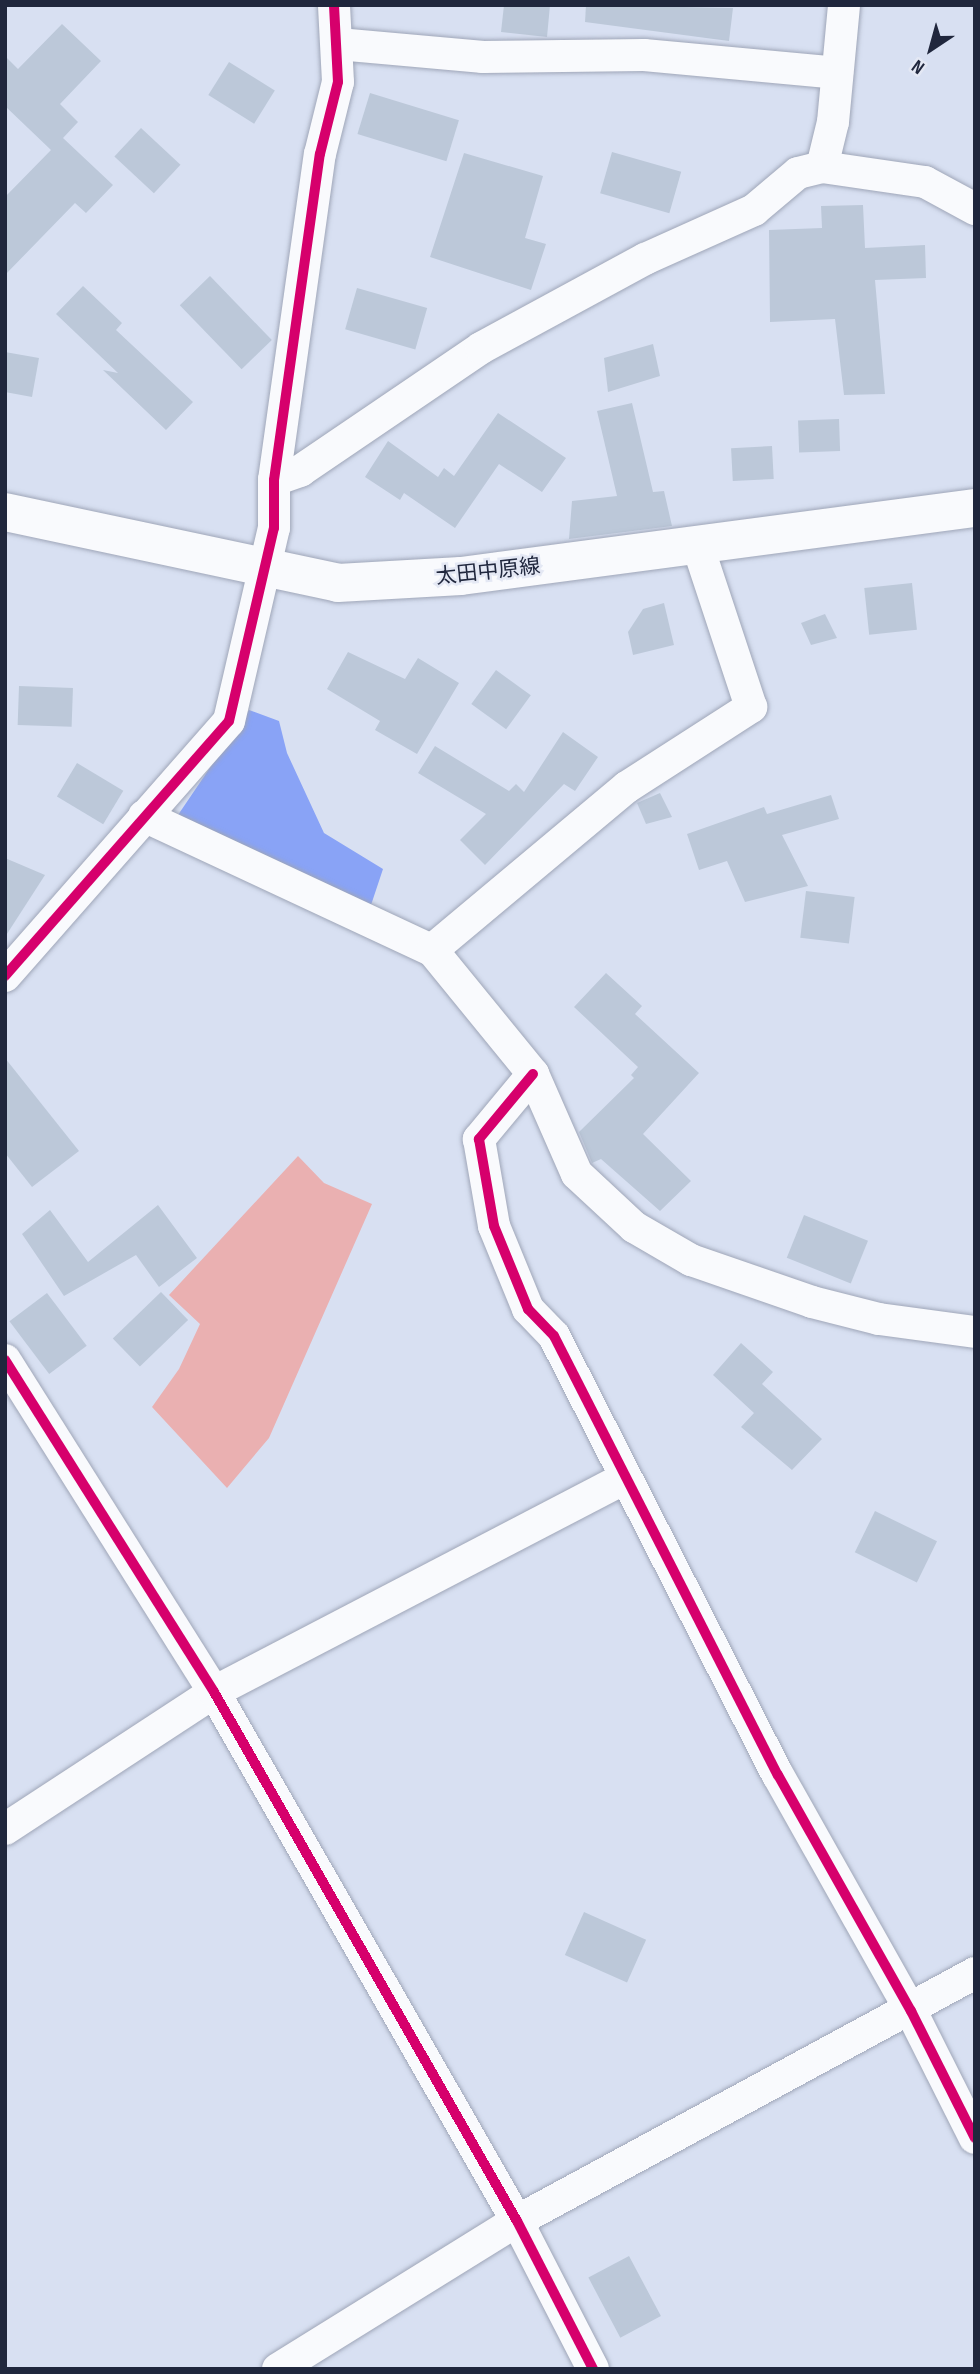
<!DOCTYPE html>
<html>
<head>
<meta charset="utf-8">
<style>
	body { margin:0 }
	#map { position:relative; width:980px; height:2374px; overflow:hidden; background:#d8e0f2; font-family:"Sofia Sans Condensed","Noto Sans JP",sans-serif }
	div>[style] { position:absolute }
	.green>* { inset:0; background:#eab0b1 }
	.water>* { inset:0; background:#89a3f6 }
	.building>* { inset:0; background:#bcc8d9; transform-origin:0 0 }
	.roads { filter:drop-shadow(0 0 2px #9fa6b8) drop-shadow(0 0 2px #9fa6b8) }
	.street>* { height:32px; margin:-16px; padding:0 16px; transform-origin:16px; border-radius:16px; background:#f9fafd }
	.secondary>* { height:38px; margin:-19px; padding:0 19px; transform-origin:19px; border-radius:19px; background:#f9fafd }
	.cycleway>* { height:10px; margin:-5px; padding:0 5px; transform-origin:5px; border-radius:5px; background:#d6006c }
	span { translate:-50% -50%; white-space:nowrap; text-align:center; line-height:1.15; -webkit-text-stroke:5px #e4e8f4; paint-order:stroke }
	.street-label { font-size:21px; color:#20273d }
	.frame { position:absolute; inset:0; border:7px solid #20273d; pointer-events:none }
	.north { position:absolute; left:896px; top:14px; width:70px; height:70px; -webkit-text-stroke:5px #e4e8f4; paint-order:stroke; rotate:216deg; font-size:19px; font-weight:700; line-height:28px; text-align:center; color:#20273d }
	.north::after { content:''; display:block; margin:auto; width:24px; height:32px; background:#20273d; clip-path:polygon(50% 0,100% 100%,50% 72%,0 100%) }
</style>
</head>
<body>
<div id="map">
	<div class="green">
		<i style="clip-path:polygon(298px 1156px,324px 1183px,372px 1204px,269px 1438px,227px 1488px,152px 1407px,179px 1369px,200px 1324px,169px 1295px)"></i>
	</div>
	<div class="water">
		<i style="clip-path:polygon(249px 710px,279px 721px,287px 753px,324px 833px,383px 869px,371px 905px,178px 815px)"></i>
	</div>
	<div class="building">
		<i style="clip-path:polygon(504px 5px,550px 5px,547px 37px,501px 32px)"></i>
		<i style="clip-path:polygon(586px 5px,733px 8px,729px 41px,585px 22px)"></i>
		<i style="clip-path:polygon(62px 24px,101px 61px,60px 104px,78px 122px,63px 138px,113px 185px,86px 213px,75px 203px,5px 275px,5px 197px,51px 150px,5px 106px,5px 56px,18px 69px)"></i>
		<i style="left:229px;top:62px;width:54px;height:39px;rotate:32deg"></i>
		<i style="left:370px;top:93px;width:93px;height:43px;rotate:17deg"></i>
		<i style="left:141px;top:128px;width:54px;height:39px;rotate:43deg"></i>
		<i style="left:612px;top:152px;width:72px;height:43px;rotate:16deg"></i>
		<i style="clip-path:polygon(464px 153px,543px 176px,525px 238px,546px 244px,531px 290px,430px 257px)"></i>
		<i style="clip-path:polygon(863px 205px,865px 248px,925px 245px,926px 278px,875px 280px,885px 394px,844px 395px,835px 319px,770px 322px,769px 230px,822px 228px,821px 206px)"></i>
		<i style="left:210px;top:276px;width:89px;height:42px;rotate:46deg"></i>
		<i style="clip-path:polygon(83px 286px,122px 323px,116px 330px,193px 402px,166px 430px,103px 370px,118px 373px,56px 314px)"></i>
		<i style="left:357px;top:288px;width:73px;height:43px;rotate:16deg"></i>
		<i style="clip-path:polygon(653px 344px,660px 376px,608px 392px,604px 358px)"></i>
		<i style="clip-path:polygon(5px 352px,39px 358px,32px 397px,5px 392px)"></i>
		<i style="clip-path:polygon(632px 403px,653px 492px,664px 491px,672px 526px,569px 539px,572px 501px,617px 496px,597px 411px)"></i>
		<i style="clip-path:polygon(498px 413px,566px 458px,542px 492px,499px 464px,455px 528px,404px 493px,400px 500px,365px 477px,388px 441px,438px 477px,444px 468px,454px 476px)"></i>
		<i style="left:839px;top:419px;width:32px;height:41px;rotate:88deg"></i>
		<i style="left:772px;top:446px;width:33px;height:41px;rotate:87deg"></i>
		<i style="left:912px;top:583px;width:47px;height:48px;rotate:84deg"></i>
		<i style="clip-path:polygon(664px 603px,674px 645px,633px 655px,628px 632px,643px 609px)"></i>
		<i style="clip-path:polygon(825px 614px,837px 638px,811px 645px,801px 623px)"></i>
		<i style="clip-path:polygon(348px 652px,405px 679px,418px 658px,459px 683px,417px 754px,375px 730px,380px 721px,327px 689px)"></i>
		<i style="left:496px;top:670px;width:43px;height:42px;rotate:36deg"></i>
		<i style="left:19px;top:686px;width:54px;height:39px;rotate:2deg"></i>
		<i style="clip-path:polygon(563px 732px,598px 757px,575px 791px,564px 784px,485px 865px,460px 840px,486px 814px,418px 773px,435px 746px,509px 791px,516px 784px,524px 792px)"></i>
		<i style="left:77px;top:763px;width:54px;height:39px;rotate:31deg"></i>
		<i style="clip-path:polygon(660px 793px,672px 817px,646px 824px,637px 803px)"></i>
		<i style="clip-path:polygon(831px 795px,839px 819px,782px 835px,808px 886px,745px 902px,727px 861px,699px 870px,687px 834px,764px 807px,767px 814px)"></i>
		<i style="clip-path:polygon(5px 858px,45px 875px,5px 937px)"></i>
		<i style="left:806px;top:891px;width:49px;height:47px;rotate:7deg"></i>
		<i style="clip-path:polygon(606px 973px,642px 1006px,635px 1014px,699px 1073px,643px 1134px,691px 1181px,660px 1211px,601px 1159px,592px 1163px,579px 1132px,634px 1078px,631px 1075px,638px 1067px,574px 1007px)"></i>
		<i style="clip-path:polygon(5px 1058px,79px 1151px,32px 1187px,5px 1153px)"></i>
		<i style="clip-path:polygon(158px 1205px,197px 1258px,159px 1287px,136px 1255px,64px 1296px,22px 1234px,50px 1210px,88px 1262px)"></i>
		<i style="left:804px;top:1215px;width:69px;height:46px;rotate:22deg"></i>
		<i style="left:161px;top:1292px;width:39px;height:67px;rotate:46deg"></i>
		<i style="left:47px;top:1293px;width:66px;height:47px;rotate:53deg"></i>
		<i style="clip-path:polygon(741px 1343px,773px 1372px,762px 1384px,822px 1439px,792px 1470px,741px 1427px,754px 1413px,713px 1375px)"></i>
		<i style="left:875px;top:1511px;width:69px;height:46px;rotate:26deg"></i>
		<i style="left:584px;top:1912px;width:68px;height:47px;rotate:24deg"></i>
		<i style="left:629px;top:2256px;width:68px;height:46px;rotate:62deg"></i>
	</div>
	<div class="roads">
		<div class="street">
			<i style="left:338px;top:44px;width:146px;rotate:5.1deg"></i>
			<i style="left:483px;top:57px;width:161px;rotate:-0.7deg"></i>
			<i style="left:644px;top:55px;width:194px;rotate:5.3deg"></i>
			<i style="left:822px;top:167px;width:46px;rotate:-76.3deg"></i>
			<i style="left:833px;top:122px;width:118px;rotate:-84.6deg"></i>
			<i style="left:274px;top:480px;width:28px;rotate:-19deg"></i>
			<i style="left:300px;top:471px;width:219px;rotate:-34.2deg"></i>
			<i style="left:481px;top:348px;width:187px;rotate:-28.5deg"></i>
			<i style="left:645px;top:259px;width:120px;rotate:-24.2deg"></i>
			<i style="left:754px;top:210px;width:57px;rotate:-40.1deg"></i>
			<i style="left:798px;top:173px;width:25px;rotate:-14deg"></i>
			<i style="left:822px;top:167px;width:104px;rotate:8.3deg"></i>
			<i style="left:925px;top:182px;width:57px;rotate:28.4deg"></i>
			<i style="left:144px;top:816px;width:318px;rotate:25deg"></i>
			<i style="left:432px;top:950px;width:160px;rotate:50.8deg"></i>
			<i style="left:533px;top:1074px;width:109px;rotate:66.3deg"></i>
			<i style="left:577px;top:1174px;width:78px;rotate:42.9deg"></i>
			<i style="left:634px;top:1227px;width:66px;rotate:30.1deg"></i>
			<i style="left:691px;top:1260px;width:128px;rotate:19.1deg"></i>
			<i style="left:812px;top:1302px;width:69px;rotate:14.2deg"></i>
			<i style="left:879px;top:1319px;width:97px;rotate:7.7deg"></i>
			<i style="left:432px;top:950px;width:254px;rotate:-39.9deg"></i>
			<i style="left:627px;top:787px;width:148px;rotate:-32.8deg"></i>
			<i style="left:751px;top:707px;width:169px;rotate:-108.3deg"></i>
			<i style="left:5px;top:976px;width:339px;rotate:-48.7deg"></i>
			<i style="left:229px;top:721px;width:198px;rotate:-76.9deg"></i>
			<i style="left:274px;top:528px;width:48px;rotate:-90deg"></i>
			<i style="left:274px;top:480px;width:329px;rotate:-82deg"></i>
			<i style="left:320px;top:154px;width:74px;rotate:-76deg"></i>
			<i style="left:338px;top:82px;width:77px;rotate:-93deg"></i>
			<i style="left:533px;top:1074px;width:85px;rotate:129.7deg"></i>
			<i style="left:479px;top:1139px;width:88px;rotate:80.2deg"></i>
			<i style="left:494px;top:1226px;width:90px;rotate:67.7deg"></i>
			<i style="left:528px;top:1309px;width:37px;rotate:46deg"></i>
			<i style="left:554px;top:1336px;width:493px;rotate:63deg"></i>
			<i style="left:778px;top:1775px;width:271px;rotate:60.6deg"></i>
			<i style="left:911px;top:2011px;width:142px;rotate:63.3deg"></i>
			<i style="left:5px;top:1360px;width:392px;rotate:57.8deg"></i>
			<i style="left:214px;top:1692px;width:610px;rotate:60.2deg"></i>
			<i style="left:517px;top:2221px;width:166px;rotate:62.8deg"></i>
			<i style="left:5px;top:1829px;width:250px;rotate:-33.2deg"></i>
			<i style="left:214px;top:1692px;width:462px;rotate:-27.5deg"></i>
			<i style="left:278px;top:2369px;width:281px;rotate:-31.8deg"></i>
			<i style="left:517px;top:2221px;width:521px;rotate:-28.43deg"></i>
		</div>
		<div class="secondary">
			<i style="left:5px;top:512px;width:340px;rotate:12deg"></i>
			<i style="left:338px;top:583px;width:123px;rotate:-3.3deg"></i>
			<i style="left:461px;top:576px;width:518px;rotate:-7.54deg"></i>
		</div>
	</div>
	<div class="cycleway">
		<i style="left:5px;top:976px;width:339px;rotate:-48.7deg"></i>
		<i style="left:229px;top:721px;width:198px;rotate:-76.9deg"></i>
		<i style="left:274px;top:528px;width:48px;rotate:-90deg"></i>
		<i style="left:274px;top:480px;width:329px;rotate:-82deg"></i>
		<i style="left:320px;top:154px;width:74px;rotate:-76deg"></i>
		<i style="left:338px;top:82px;width:77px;rotate:-93deg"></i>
		<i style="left:533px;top:1074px;width:85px;rotate:129.7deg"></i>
		<i style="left:479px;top:1139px;width:88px;rotate:80.2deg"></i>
		<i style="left:494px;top:1226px;width:90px;rotate:67.7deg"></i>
		<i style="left:528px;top:1309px;width:37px;rotate:46deg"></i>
		<i style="left:554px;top:1336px;width:493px;rotate:63deg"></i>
		<i style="left:778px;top:1775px;width:271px;rotate:60.6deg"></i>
		<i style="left:911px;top:2011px;width:142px;rotate:63.3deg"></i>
		<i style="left:5px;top:1360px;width:392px;rotate:57.8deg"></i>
		<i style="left:214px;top:1692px;width:610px;rotate:60.2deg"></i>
		<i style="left:517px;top:2221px;width:166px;rotate:62.8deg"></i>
	</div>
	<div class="street-label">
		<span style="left:488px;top:572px;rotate:-6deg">太田中原線</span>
	</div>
	<div class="frame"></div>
	<div class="north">N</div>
</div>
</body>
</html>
